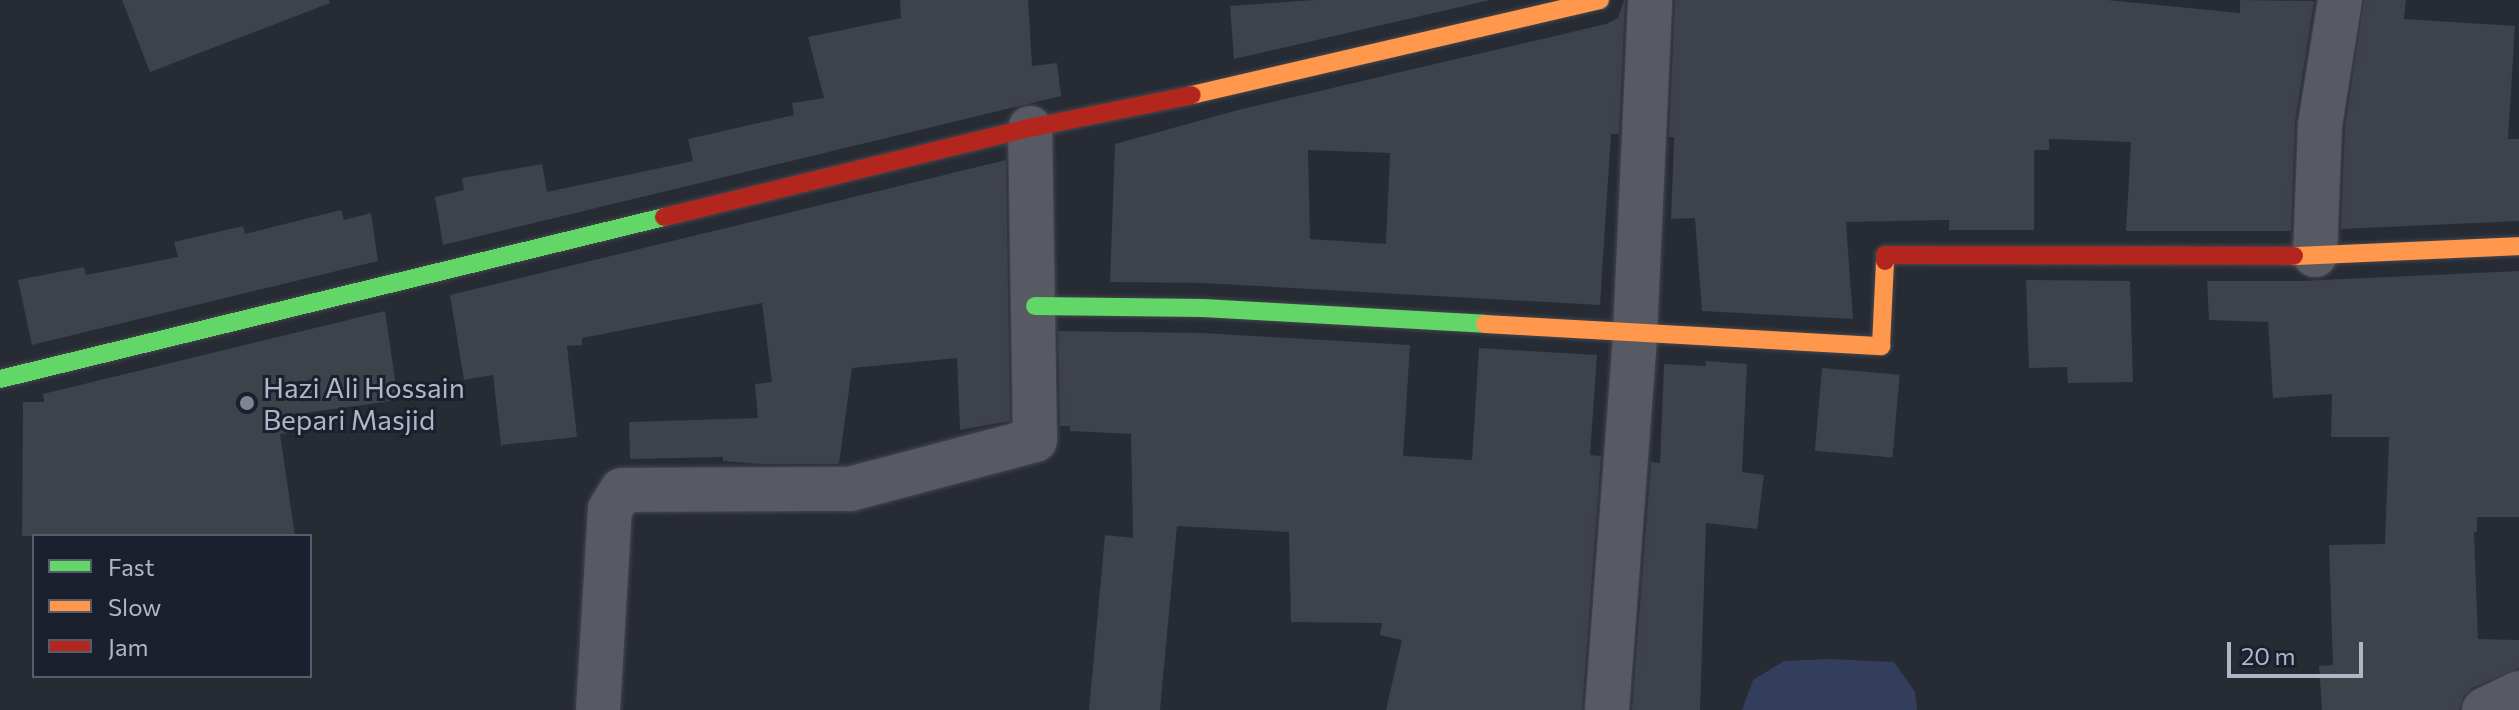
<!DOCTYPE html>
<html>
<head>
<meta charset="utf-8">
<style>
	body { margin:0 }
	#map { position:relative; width:2519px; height:710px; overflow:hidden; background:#272b33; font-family:Commissioner,sans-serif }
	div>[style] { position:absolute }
	.water>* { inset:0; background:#323e5b }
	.building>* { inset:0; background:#3e424a; transform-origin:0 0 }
	.roads { filter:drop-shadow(0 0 2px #43464d) drop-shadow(0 0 2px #43464d) }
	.street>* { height:44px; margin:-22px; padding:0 22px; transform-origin:22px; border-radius:22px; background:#575a62 }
	.fast>* { height:18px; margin:-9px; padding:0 9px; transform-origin:9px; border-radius:9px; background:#63d668 }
	.slow>* { height:18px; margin:-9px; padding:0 9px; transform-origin:9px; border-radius:9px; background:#ff974d }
	.jam>* { height:18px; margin:-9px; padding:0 9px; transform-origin:9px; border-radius:9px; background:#b3261e }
	.dots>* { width:22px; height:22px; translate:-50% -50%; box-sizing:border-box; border:4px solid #1a202e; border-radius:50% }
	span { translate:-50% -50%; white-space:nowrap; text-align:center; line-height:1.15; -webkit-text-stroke:6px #1a202e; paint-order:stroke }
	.poi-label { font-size:28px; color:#b0b6c6 }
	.left { translate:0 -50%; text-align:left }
	.legend { position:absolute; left:32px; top:534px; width:280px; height:144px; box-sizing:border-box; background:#1a202e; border:2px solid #565c6b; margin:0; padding:10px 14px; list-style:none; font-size:24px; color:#b0b6c6 }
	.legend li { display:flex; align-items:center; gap:16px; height:40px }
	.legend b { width:40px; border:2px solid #565c6b }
	.scale { position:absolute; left:2227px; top:642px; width:136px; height:36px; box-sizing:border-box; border:4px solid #b0b6c6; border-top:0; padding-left:10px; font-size:24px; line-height:28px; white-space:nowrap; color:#b0b6c6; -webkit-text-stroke:6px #1a202e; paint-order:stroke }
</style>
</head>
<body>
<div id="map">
	<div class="water">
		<i style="clip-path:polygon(1829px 659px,1894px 662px,1915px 692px,1917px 710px,1742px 710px,1753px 680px,1784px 661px)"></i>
	</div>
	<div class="building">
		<i style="clip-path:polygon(122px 0,329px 0,330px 3px,150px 72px)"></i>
		<i style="clip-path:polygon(900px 0,1028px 0,1032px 66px,1057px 63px,1061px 96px,443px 245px,435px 197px,464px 190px,462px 178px,542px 164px,547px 192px,693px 161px,688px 139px,794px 115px,792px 103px,824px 98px,808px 37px,901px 18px)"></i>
		<i style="clip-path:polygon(1314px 0,1490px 0,1234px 59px,1230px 6px)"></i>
		<i style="clip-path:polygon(evenodd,1624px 0,1625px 0,1619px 134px,1611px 134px,1600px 305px,1204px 283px,1110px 282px,1115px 144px,1238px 110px,1606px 24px,1618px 18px,1624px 0,1308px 150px,1390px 153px,1386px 244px,1310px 239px,1308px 150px)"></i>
		<i style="clip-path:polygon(1675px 0,2107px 0,2240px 13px,2240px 0,2314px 1px,2295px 121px,2291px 231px,2126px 231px,2131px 142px,2049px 139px,2049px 150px,2034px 150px,2034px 230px,1949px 230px,1949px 220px,1846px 222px,1853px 319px,1702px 311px,1695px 218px,1671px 219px,1674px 137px,1669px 137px)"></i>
		<i style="clip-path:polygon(2364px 0,2406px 0,2404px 19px,2515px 26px,2508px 139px,2519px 139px,2519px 221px,2341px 229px,2345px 127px)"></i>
		<i style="clip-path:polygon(1006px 160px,1010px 421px,960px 430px,957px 358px,852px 368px,839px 464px,761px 464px,723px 461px,723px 457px,630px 459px,629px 422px,758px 418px,755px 384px,772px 382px,762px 303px,582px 338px,582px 345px,567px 346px,577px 437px,501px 445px,493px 375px,464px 380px,450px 295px)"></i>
		<i style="clip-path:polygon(341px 210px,344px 220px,371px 213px,378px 261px,32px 345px,18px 280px,84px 267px,86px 275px,178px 257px,174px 242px,243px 226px,245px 234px)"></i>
		<i style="clip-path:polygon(2519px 271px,2519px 517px,2477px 517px,2477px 532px,2474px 532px,2478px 639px,2519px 640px,2519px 668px,2472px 688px,2463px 697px,2459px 710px,2322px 710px,2319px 666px,2333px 665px,2329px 545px,2385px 544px,2389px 437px,2331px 437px,2332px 394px,2273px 398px,2268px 322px,2209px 320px,2207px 281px,2301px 281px)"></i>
		<i style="clip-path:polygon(2026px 280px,2130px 281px,2133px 382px,2068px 383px,2067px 367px,2029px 368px)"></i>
		<i style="clip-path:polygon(385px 311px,398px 400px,291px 415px,292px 433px,280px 434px,295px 536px,22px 536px,23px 402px,44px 402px,43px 394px)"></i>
		<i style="clip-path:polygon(1058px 331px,1202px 333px,1410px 345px,1403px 456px,1472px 460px,1479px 348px,1597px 355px,1590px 455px,1601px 456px,1582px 710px,1386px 710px,1402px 640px,1380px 635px,1382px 623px,1291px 622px,1289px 532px,1177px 526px,1160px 710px,1089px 710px,1105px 535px,1133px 538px,1131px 434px,1070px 431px,1070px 426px,1060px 426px)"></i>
		<i style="clip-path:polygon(1705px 361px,1747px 364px,1742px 472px,1764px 475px,1757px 529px,1706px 523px,1700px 710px,1632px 710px,1651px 462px,1660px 463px,1664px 364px,1706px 366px)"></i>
		<i style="left:1822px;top:368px;width:78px;height:83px;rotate:5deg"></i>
	</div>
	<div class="roads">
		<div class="street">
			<i style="left:2315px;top:255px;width:130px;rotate:-87.8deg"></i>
			<i style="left:2320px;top:125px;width:127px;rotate:-80.9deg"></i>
			<i style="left:598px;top:710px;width:201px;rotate:-86.6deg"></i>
			<i style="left:610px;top:509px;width:22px;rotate:-58deg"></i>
			<i style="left:622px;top:490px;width:228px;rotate:-0.3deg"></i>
			<i style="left:850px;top:489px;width:191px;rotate:-14.8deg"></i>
			<i style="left:1035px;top:440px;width:312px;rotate:-90.9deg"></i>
			<i style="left:1607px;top:710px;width:377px;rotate:-85.7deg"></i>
			<i style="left:1635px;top:334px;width:334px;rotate:-87.4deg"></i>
			<i style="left:2484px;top:710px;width:39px;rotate:-26deg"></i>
		</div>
		<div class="fast">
			<i style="left:1035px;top:306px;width:168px;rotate:0.7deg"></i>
			<i style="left:1203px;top:308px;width:282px;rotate:3.2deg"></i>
			<i style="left:0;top:379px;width:683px;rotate:-13.71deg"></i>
		</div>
		<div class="slow">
			<i style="left:1192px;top:95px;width:419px;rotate:-13.1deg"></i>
			<i style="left:2294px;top:256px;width:225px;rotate:-2.5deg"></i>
			<i style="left:1485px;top:324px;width:397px;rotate:3.2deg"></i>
			<i style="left:1881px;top:346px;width:85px;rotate:-87.3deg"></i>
		</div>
		<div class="jam">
			<i style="left:664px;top:217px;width:377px;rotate:-13.7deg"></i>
			<i style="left:1030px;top:128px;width:165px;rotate:-11.5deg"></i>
			<i style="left:1885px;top:261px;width:6px;rotate:-90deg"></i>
			<i style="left:1885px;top:255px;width:409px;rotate:0.1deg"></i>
		</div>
	</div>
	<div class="dots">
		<i style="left:247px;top:403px;background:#808593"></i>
	</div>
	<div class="poi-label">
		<span class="left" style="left:263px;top:403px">Hazi Ali Hossain<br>Bepari Masjid</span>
	</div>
	<ul class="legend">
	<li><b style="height:10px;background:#63d668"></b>Fast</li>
	<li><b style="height:10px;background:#ff974d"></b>Slow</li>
	<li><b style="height:10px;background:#b3261e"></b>Jam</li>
	</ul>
	<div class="scale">20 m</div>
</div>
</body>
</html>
